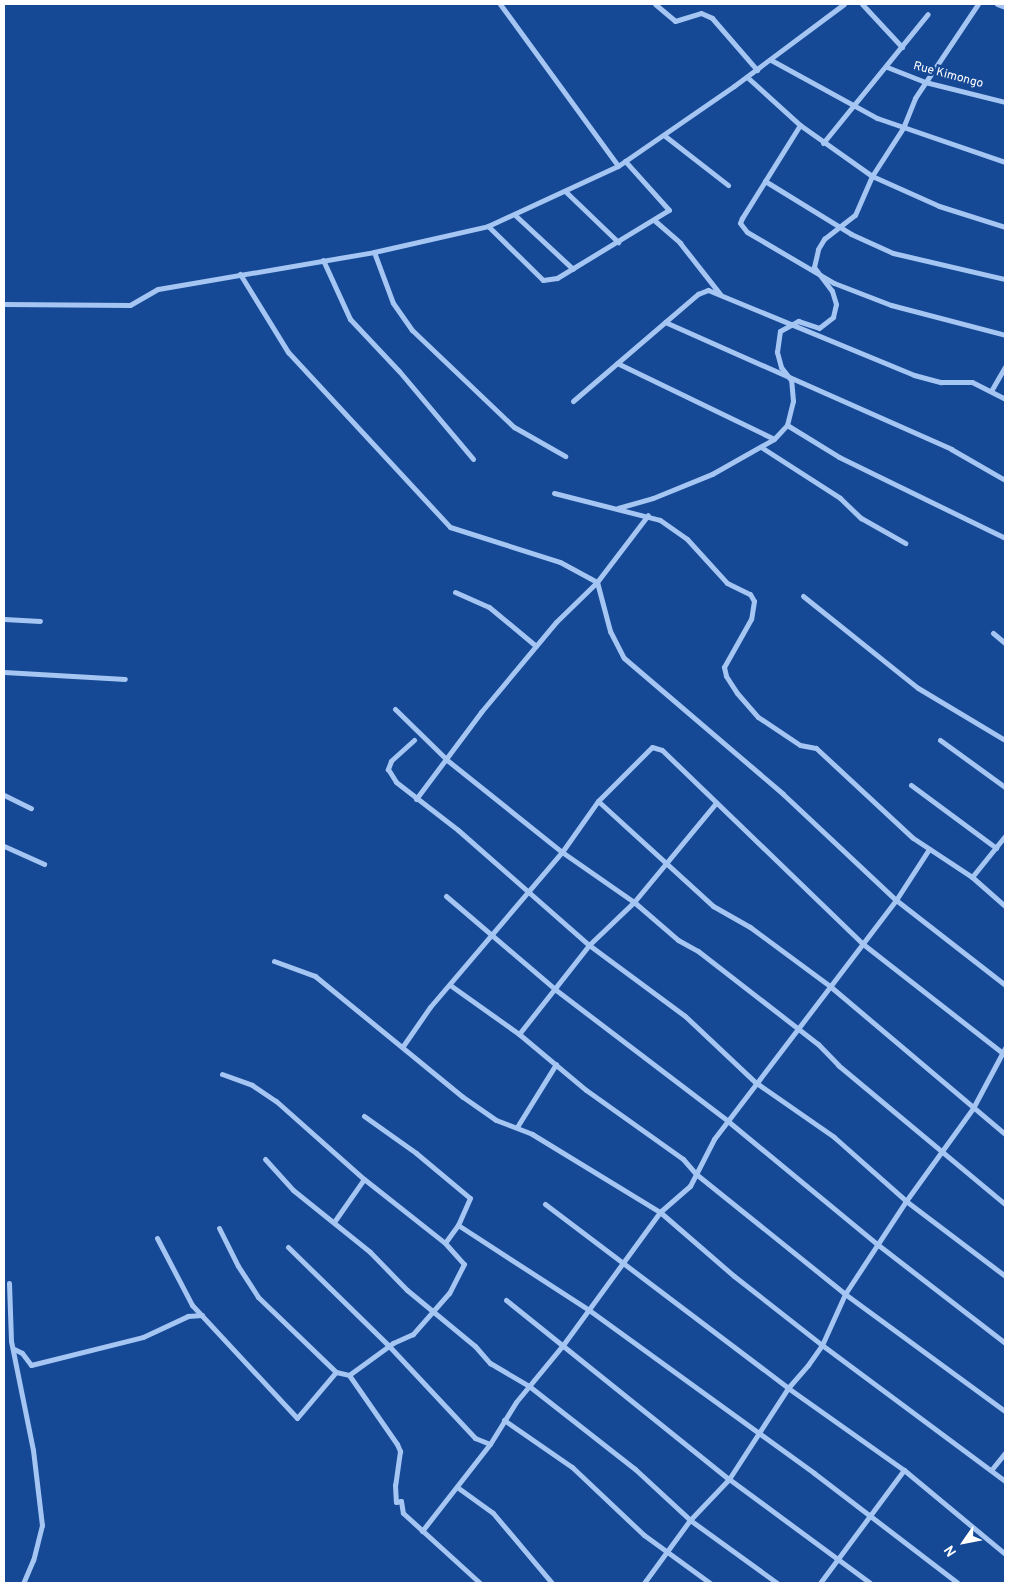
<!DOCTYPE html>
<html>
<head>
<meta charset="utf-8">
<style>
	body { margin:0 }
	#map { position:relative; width:1009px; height:1587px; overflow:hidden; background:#154895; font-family:Overpass,sans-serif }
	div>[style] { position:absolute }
	.minor>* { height:5px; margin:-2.5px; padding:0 2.5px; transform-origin:2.5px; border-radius:2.5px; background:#a5c5f2 }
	span { translate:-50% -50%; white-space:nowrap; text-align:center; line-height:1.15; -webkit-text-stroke:5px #154895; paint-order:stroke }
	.street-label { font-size:12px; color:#fff }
	.frame { position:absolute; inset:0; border:5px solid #fff; pointer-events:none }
	.north { position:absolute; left:939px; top:1517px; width:50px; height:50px; -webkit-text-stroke:4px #154895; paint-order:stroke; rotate:237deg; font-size:14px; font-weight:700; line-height:20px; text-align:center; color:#fff }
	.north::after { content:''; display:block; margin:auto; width:18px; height:22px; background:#fff; clip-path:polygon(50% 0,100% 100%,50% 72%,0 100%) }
</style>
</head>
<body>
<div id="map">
	<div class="minor">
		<i style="left:500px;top:4px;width:200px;rotate:53.9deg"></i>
		<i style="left:655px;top:4px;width:26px;rotate:40deg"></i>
		<i style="left:675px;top:21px;width:27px;rotate:-17deg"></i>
		<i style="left:701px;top:13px;width:12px;rotate:24deg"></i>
		<i style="left:712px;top:18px;width:69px;rotate:49.1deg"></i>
		<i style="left:862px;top:4px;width:59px;rotate:47.1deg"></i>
		<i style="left:997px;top:4px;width:9px;rotate:21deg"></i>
		<i style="left:771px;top:60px;width:121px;rotate:28.7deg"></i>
		<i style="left:877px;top:118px;width:135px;rotate:19deg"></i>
		<i style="left:887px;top:67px;width:41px;rotate:21.5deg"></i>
		<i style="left:925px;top:82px;width:82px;rotate:14deg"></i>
		<i style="left:747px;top:77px;width:72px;rotate:42.2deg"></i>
		<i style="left:800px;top:125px;width:88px;rotate:35.3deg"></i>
		<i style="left:872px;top:176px;width:73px;rotate:24.1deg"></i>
		<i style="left:939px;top:206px;width:69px;rotate:17.7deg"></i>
		<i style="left:800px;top:125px;width:110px;rotate:121.9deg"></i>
		<i style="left:742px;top:218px;width:5px;rotate:112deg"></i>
		<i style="left:740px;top:223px;width:11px;rotate:52deg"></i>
		<i style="left:747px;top:232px;width:101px;rotate:30.4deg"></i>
		<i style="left:834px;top:283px;width:61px;rotate:21.1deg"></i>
		<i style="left:891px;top:305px;width:118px;rotate:14.7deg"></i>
		<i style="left:665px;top:136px;width:80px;rotate:37.9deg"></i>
		<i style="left:823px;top:143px;width:166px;rotate:-50.9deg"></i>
		<i style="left:765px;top:181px;width:101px;rotate:31.6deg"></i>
		<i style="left:851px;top:234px;width:46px;rotate:24.3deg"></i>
		<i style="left:893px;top:253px;width:115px;rotate:13.1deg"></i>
		<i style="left:565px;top:191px;width:74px;rotate:43.9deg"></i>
		<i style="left:515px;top:215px;width:79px;rotate:43deg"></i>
		<i style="left:654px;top:220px;width:35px;rotate:41deg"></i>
		<i style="left:680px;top:243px;width:65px;rotate:51.9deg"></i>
		<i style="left:488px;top:226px;width:77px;rotate:44.5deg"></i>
		<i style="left:543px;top:280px;width:14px;rotate:-8deg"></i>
		<i style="left:557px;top:278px;width:131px;rotate:-31.3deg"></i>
		<i style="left:669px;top:210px;width:66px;rotate:-131.9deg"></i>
		<i style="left:374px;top:252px;width:54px;rotate:69.6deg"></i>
		<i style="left:393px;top:303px;width:33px;rotate:55deg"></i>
		<i style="left:412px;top:330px;width:141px;rotate:43.6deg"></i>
		<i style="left:514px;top:427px;width:59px;rotate:29.6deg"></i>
		<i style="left:323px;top:260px;width:65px;rotate:65.4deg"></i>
		<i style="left:350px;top:319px;width:71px;rotate:46.7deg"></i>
		<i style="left:399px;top:371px;width:115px;rotate:49.9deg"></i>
		<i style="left:240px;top:274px;width:92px;rotate:58.4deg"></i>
		<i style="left:288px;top:352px;width:238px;rotate:47.2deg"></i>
		<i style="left:450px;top:527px;width:115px;rotate:17.7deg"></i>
		<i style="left:560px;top:562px;width:42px;rotate:28.4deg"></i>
		<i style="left:597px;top:582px;width:51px;rotate:75.1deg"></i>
		<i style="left:610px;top:631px;width:30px;rotate:63deg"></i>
		<i style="left:624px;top:658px;width:209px;rotate:40.5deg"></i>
		<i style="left:783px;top:794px;width:155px;rotate:43.2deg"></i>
		<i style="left:896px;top:900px;width:138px;rotate:37.9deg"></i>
		<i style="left:4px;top:304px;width:126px;rotate:0.5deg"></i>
		<i style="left:130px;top:305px;width:32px;rotate:-30deg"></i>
		<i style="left:158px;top:289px;width:219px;rotate:-9.7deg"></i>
		<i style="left:374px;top:252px;width:117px;rotate:-12.8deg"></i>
		<i style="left:488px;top:226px;width:143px;rotate:-24.8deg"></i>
		<i style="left:618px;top:166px;width:141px;rotate:-34.6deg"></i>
		<i style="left:734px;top:86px;width:137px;rotate:-36.7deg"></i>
		<i style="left:665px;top:322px;width:313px;rotate:23.9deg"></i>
		<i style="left:951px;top:449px;width:62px;rotate:29.9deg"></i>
		<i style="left:617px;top:363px;width:174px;rotate:25.8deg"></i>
		<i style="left:774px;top:439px;width:19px;rotate:-47deg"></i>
		<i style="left:787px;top:425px;width:25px;rotate:-76deg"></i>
		<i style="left:793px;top:401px;width:21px;rotate:-95deg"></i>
		<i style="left:791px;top:380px;width:16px;rotate:-128deg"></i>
		<i style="left:781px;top:367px;width:16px;rotate:-105deg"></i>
		<i style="left:777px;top:352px;width:21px;rotate:-82deg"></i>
		<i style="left:780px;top:331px;width:21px;rotate:-29deg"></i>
		<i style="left:798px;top:321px;width:22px;rotate:18deg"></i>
		<i style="left:819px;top:328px;width:18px;rotate:-38deg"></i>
		<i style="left:833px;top:317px;width:13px;rotate:-77deg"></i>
		<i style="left:836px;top:304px;width:14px;rotate:-107deg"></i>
		<i style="left:832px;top:291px;width:30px;rotate:-127deg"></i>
		<i style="left:814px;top:267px;width:18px;rotate:-77deg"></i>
		<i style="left:818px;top:249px;width:12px;rotate:-59deg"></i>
		<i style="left:824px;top:239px;width:39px;rotate:-38deg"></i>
		<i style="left:855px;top:215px;width:43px;rotate:-66.4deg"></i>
		<i style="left:872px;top:176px;width:57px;rotate:-57.1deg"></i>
		<i style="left:903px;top:128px;width:32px;rotate:-68deg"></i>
		<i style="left:915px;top:98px;width:113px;rotate:-56.2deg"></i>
		<i style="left:991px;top:391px;width:28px;rotate:-60deg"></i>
		<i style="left:573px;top:401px;width:165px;rotate:-40.6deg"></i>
		<i style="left:698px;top:294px;width:11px;rotate:-22deg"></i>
		<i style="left:708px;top:290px;width:223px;rotate:22.4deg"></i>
		<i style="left:914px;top:375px;width:28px;rotate:15deg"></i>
		<i style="left:941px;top:382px;width:31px"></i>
		<i style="left:972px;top:382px;width:37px;rotate:27deg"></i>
		<i style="left:787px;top:425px;width:61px;rotate:31.6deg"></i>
		<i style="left:839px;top:457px;width:185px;rotate:26deg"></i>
		<i style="left:761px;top:447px;width:94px;rotate:32.8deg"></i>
		<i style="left:840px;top:498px;width:29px;rotate:44deg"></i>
		<i style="left:861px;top:518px;width:51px;rotate:29.6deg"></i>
		<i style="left:554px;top:493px;width:109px;rotate:14.3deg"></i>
		<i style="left:660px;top:520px;width:33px;rotate:35deg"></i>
		<i style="left:687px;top:539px;width:59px;rotate:47.7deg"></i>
		<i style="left:727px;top:583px;width:25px;rotate:26deg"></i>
		<i style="left:750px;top:594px;width:8px;rotate:60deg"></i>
		<i style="left:754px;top:601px;width:18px;rotate:99deg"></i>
		<i style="left:751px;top:619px;width:55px;rotate:119.4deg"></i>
		<i style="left:724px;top:667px;width:9px;rotate:77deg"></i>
		<i style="left:726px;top:676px;width:20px;rotate:57deg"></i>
		<i style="left:737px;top:693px;width:32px;rotate:49deg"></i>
		<i style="left:758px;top:717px;width:50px;rotate:33.7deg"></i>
		<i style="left:800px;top:745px;width:16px;rotate:11deg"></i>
		<i style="left:816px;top:748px;width:132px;rotate:42.9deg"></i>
		<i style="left:913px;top:838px;width:71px;rotate:33.5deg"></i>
		<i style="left:972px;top:877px;width:44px;rotate:41.3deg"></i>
		<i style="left:618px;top:508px;width:36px;rotate:-16deg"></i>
		<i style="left:653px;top:498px;width:64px;rotate:-22.1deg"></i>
		<i style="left:712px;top:474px;width:71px;rotate:-29.4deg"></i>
		<i style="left:455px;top:592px;width:37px;rotate:24deg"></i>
		<i style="left:489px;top:607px;width:61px;rotate:39.7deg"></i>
		<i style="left:803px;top:596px;width:147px;rotate:38.7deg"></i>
		<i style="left:918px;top:688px;width:101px;rotate:30.9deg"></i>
		<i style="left:4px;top:619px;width:36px;rotate:3deg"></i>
		<i style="left:993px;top:633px;width:16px;rotate:40deg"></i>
		<i style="left:4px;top:672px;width:121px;rotate:3.3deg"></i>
		<i style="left:395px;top:709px;width:73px;rotate:44.4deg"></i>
		<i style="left:447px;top:760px;width:147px;rotate:38.7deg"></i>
		<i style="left:562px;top:852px;width:88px;rotate:34.8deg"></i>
		<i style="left:634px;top:902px;width:58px;rotate:40.8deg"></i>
		<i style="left:678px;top:940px;width:23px;rotate:29deg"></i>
		<i style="left:698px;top:951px;width:152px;rotate:37.8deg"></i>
		<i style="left:818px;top:1044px;width:29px;rotate:46deg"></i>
		<i style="left:838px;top:1065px;width:217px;rotate:39.8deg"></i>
		<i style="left:414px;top:740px;width:31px;rotate:138deg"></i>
		<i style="left:391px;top:761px;width:9px;rotate:111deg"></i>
		<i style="left:388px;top:769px;width:15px;rotate:58deg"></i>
		<i style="left:396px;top:782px;width:78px;rotate:37.7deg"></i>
		<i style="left:458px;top:830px;width:174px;rotate:41.3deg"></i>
		<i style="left:589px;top:945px;width:119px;rotate:36.5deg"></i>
		<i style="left:685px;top:1016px;width:96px;rotate:43.3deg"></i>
		<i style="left:755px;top:1082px;width:96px;rotate:34.8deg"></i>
		<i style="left:834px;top:1137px;width:96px;rotate:41.6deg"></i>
		<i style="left:906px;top:1201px;width:124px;rotate:37.1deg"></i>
		<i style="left:940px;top:740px;width:80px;rotate:35.9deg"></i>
		<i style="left:911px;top:785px;width:106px;rotate:36.5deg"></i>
		<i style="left:4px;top:795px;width:30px;rotate:26deg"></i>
		<i style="left:416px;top:799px;width:109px;rotate:-53.2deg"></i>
		<i style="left:481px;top:712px;width:117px;rotate:-50.2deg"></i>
		<i style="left:556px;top:622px;width:57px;rotate:-44.3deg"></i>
		<i style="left:597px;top:582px;width:84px;rotate:-52.7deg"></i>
		<i style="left:598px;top:801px;width:156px;rotate:42.4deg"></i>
		<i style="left:713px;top:906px;width:43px;rotate:29.6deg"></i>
		<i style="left:750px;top:927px;width:101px;rotate:36.5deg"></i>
		<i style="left:831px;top:987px;width:228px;rotate:40.2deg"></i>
		<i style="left:4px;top:846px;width:44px;rotate:24.2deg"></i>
		<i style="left:972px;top:877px;width:53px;rotate:-51.2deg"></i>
		<i style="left:446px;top:896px;width:145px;rotate:40.5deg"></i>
		<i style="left:556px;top:990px;width:218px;rotate:37.3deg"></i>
		<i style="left:729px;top:1122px;width:192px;rotate:39.5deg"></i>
		<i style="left:877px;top:1244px;width:162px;rotate:37.7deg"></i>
		<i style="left:274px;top:961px;width:44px;rotate:20.1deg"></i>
		<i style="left:315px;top:976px;width:191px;rotate:39.3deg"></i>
		<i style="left:463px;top:1097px;width:40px;rotate:34.9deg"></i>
		<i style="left:496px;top:1120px;width:39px;rotate:21deg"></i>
		<i style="left:532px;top:1134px;width:150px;rotate:31.4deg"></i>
		<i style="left:660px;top:1212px;width:98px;rotate:40.9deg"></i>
		<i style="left:734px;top:1276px;width:112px;rotate:38.1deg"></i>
		<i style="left:822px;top:1345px;width:228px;rotate:36.6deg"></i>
		<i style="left:450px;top:985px;width:85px;rotate:35.4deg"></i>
		<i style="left:519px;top:1034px;width:87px;rotate:39.9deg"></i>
		<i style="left:586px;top:1090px;width:119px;rotate:35.4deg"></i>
		<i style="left:683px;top:1159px;width:20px;rotate:49deg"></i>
		<i style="left:696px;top:1174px;width:191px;rotate:38.8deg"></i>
		<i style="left:845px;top:1294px;width:198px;rotate:36.2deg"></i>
		<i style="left:519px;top:1034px;width:113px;rotate:-51.8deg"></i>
		<i style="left:589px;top:945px;width:62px;rotate:-43.7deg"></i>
		<i style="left:634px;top:902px;width:129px;rotate:-50.4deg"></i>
		<i style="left:403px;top:1046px;width:47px;rotate:-55.3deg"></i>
		<i style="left:430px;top:1007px;width:204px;rotate:-49.6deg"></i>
		<i style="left:562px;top:852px;width:62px;rotate:-54.8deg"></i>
		<i style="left:598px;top:801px;width:76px;rotate:-45deg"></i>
		<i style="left:652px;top:747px;width:10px;rotate:17deg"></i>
		<i style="left:662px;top:750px;width:279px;rotate:44deg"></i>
		<i style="left:863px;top:944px;width:180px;rotate:38deg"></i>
		<i style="left:222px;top:1074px;width:32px;rotate:20deg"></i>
		<i style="left:252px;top:1085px;width:29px;rotate:34deg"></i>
		<i style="left:276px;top:1101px;width:118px;rotate:41.6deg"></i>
		<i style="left:364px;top:1179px;width:103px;rotate:38.3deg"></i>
		<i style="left:445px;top:1243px;width:28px;rotate:48deg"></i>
		<i style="left:464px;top:1264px;width:33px;rotate:117deg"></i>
		<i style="left:449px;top:1293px;width:55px;rotate:131.3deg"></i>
		<i style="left:413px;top:1334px;width:22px;rotate:156deg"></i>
		<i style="left:393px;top:1343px;width:54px;rotate:144deg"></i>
		<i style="left:364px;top:1116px;width:64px;rotate:35.4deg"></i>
		<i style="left:416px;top:1153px;width:70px;rotate:39.8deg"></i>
		<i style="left:470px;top:1198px;width:30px;rotate:114deg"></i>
		<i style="left:458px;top:1225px;width:22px;rotate:126deg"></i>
		<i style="left:517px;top:1127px;width:74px;rotate:-58.2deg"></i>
		<i style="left:265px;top:1159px;width:42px;rotate:47.9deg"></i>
		<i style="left:293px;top:1190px;width:99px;rotate:38.8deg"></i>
		<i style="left:370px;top:1252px;width:53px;rotate:45.8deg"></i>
		<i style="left:407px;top:1290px;width:88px;rotate:39.5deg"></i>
		<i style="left:475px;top:1346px;width:23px;rotate:49deg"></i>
		<i style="left:490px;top:1363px;width:45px;rotate:30.5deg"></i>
		<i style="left:529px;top:1386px;width:135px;rotate:38.1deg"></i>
		<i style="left:635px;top:1469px;width:75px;rotate:42.8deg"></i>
		<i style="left:690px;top:1520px;width:107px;rotate:35.9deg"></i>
		<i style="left:545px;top:1204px;width:305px;rotate:37.1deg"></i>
		<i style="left:788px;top:1388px;width:142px;rotate:35.3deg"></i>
		<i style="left:904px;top:1470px;width:131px;rotate:39.7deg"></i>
		<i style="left:334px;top:1222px;width:52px;rotate:-55.1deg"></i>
		<i style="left:458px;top:1225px;width:156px;rotate:33deg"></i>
		<i style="left:589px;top:1310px;width:278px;rotate:35.9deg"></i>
		<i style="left:814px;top:1473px;width:181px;rotate:37.4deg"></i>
		<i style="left:219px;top:1228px;width:42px;rotate:63.4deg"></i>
		<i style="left:238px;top:1266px;width:37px;rotate:57deg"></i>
		<i style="left:258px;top:1297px;width:108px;rotate:43.9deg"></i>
		<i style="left:336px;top:1372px;width:13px;rotate:13deg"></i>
		<i style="left:349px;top:1375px;width:84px;rotate:55.2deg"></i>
		<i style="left:397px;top:1444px;width:8px;rotate:67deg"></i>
		<i style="left:400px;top:1451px;width:34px;rotate:98deg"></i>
		<i style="left:395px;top:1485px;width:17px;rotate:87deg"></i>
		<i style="left:396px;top:1502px;width:5px;rotate:-11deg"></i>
		<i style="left:401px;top:1501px;width:12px;rotate:81deg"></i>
		<i style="left:403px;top:1513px;width:104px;rotate:42.3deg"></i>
		<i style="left:157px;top:1238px;width:76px;rotate:62.4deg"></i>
		<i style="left:192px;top:1305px;width:154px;rotate:47.1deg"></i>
		<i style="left:297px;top:1418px;width:60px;rotate:-49.7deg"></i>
		<i style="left:288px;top:1247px;width:141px;rotate:44.4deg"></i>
		<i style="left:389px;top:1346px;width:126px;rotate:46.9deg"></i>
		<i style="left:475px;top:1438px;width:16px;rotate:22deg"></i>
		<i style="left:9px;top:1283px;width:58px;rotate:88deg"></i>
		<i style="left:11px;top:1341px;width:111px;rotate:78.6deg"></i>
		<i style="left:33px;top:1450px;width:76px;rotate:83.2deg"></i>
		<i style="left:42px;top:1525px;width:36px;rotate:104deg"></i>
		<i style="left:33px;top:1560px;width:25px;rotate:113deg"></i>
		<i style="left:506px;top:1300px;width:286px;rotate:38.8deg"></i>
		<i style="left:729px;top:1479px;width:175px;rotate:36.4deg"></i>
		<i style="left:14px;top:1349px;width:9px;rotate:27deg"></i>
		<i style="left:22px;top:1353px;width:15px;rotate:53deg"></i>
		<i style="left:31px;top:1365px;width:115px;rotate:-14deg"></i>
		<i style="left:143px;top:1337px;width:50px;rotate:-25deg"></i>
		<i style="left:188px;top:1316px;width:14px;rotate:-4deg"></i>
		<i style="left:504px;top:1420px;width:83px;rotate:34.7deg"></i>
		<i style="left:572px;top:1467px;width:99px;rotate:43.4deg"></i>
		<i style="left:644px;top:1535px;width:82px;rotate:36deg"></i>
		<i style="left:992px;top:1469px;width:21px;rotate:-51deg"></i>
		<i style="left:457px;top:1487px;width:44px;rotate:35.8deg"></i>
		<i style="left:493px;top:1513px;width:92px;rotate:49.9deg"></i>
		<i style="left:422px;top:1531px;width:110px;rotate:-52deg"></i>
		<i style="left:490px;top:1444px;width:49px;rotate:-58.2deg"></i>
		<i style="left:516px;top:1402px;width:74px;rotate:-50.5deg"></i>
		<i style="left:563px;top:1345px;width:165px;rotate:-53.9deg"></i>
		<i style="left:660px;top:1212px;width:40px;rotate:-41deg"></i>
		<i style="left:690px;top:1186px;width:53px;rotate:-62.9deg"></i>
		<i style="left:714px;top:1139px;width:300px;rotate:-52.7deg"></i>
		<i style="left:896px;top:900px;width:61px;rotate:-57.1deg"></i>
		<i style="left:644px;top:1583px;width:78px;rotate:-53.9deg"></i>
		<i style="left:690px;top:1520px;width:57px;rotate:-46.4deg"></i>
		<i style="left:729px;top:1479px;width:108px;rotate:-57deg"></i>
		<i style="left:788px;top:1388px;width:30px;rotate:-49deg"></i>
		<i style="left:808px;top:1365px;width:24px;rotate:-55deg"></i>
		<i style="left:822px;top:1345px;width:56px;rotate:-65.7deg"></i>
		<i style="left:845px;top:1294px;width:111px;rotate:-56.7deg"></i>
		<i style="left:906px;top:1201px;width:115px;rotate:-54.2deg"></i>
		<i style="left:973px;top:1108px;width:68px;rotate:-61.9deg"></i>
		<i style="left:820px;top:1583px;width:141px;rotate:-53.4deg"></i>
	</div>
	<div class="street-label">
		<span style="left:948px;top:76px;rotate:15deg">Rue Kimongo</span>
	</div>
	<div class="frame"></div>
	<div class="north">N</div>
</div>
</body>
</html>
